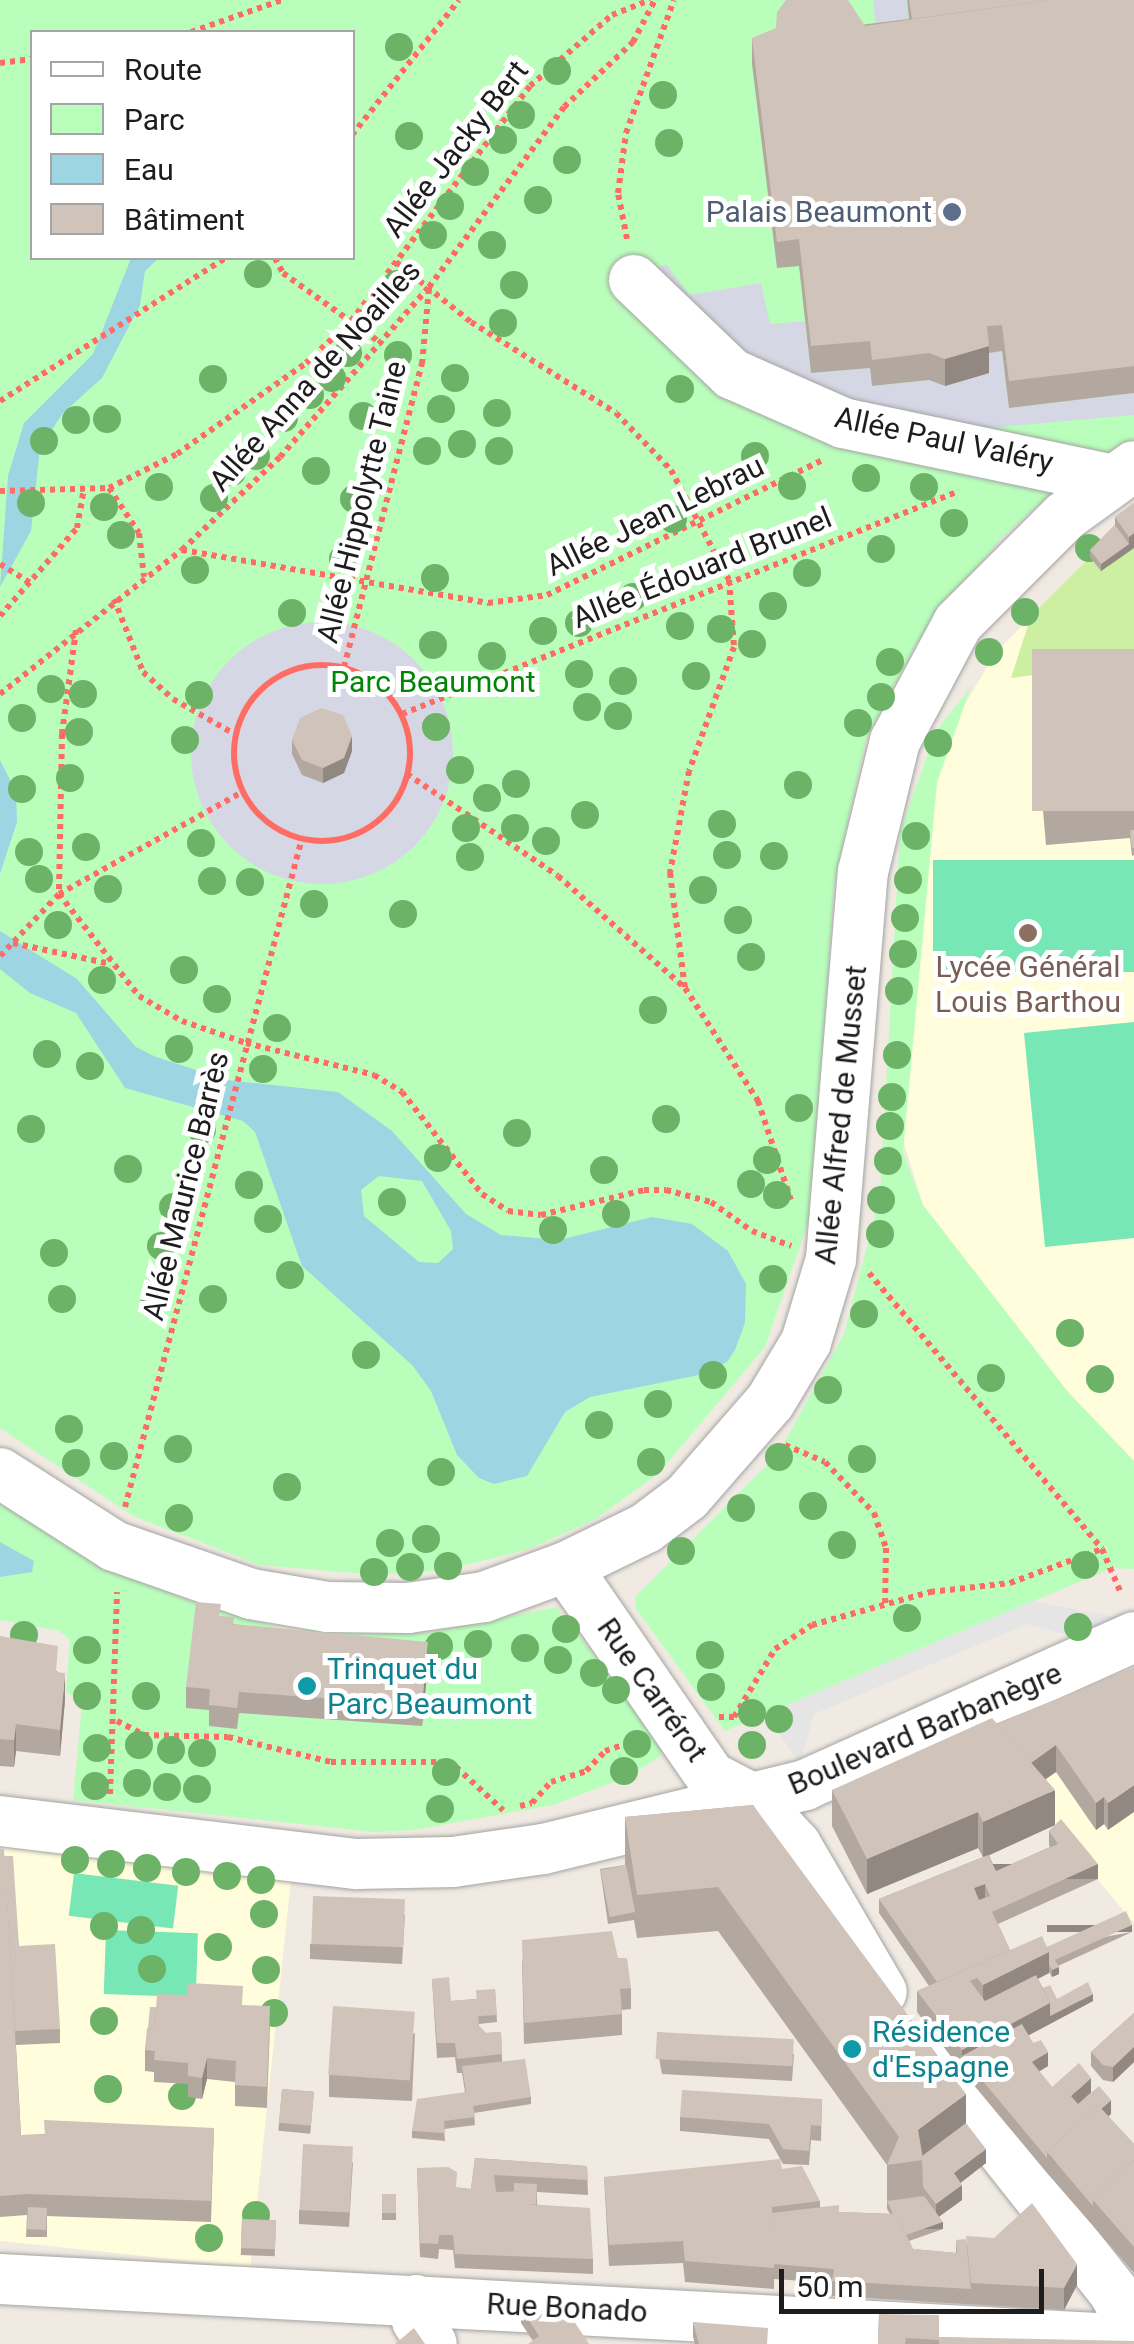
<!DOCTYPE html>
<html>
<head>
<meta charset="utf-8">
<style>
	body { margin:0 }
	#map { position:relative; width:1134px; height:2344px; overflow:hidden; background:#f0eae2; font-family:Roboto,sans-serif }
	div>[style] { position:absolute }
	.education>* { inset:0; background:#fffddb; transform-origin:0 0 }
	.grass>* { inset:0; background:#ccefa2 }
	.park>* { inset:0; background:#b9ffbb }
	.pitch>* { inset:0; background:#77e7b6; transform-origin:0 0 }
	.parking>* { inset:0; background:#e5e5e5 }
	.plaza>* { inset:0; background:#d6d7e5 }
	.round { border-radius:50% }
	.water>* { inset:0; background:#9dd6e2 }
	.path>* { height:6px; margin-top:-3px; transform-origin:0; background:repeating-linear-gradient(90deg,#ff6c63 0 5px,transparent 0 10px) }
	.path>.ring { margin:-3px; padding:0; box-sizing:content-box; background:none; border:6px solid #ff6c63; border-radius:50% }
	.roads { filter:drop-shadow(0 0 2px #a4a4a4) drop-shadow(0 0 2px #a4a4a4) }
	.minor>* { height:50px; margin:-25px; padding:0 25px; transform-origin:25px; border-radius:25px; background:#fff }
	.trees>* { width:28px; height:28px; margin:-14px; border-radius:50%; background:#6cb368 }
	.wall>* { inset:0; background:#b3a8a0; transform-origin:0 0 }
	.shaded-wall>* { inset:0; background:#928882; transform-origin:0 0 }
	.building>* { inset:0; background:#d0c3ba; transform-origin:0 0 }
	.dots>* { width:28px; height:28px; translate:-50% -50%; box-sizing:border-box; border:5px solid #fff; border-radius:50% }
	span { translate:-50% -50%; white-space:nowrap; text-align:center; line-height:1.15; -webkit-text-stroke:10px #fff; paint-order:stroke }
	.street-label { font-size:30px; color:#1d1d1d }
	.service-label { font-size:30px; color:#4e5e75 }
	.right { translate:-100% -50%; text-align:right }
	.park-label { font-size:30px; color:#008605 }
	.education-label { font-size:30px; color:#785e54 }
	.culture-label { font-size:30px; color:#0d838f }
	.left { translate:0 -50%; text-align:left }
	.legend { position:absolute; left:30px; top:30px; width:325px; height:230px; box-sizing:border-box; background:#fff; border:2px solid #a5a5a5; margin:0; padding:12px 18px; list-style:none; font-size:30px; color:#1d1d1d }
	.legend li { display:flex; align-items:center; gap:20px; height:50px }
	.legend b { width:50px; border:2px solid #a5a5a5 }
	.scale { position:absolute; left:779px; top:2269px; width:265px; height:45px; box-sizing:border-box; border:5px solid #1d1d1d; border-top:0; padding-left:12px; font-size:30px; line-height:35px; white-space:nowrap; color:#1d1d1d; -webkit-text-stroke:8px #fff; paint-order:stroke }
</style>
</head>
<body>
<div id="map">
	<div class="education">
		<i style="clip-path:polygon(1134px 513px,1134px 1461px,1068px 1392px,923px 1205px,902px 1137px,937px 782px,956px 719px,996px 652px)"></i>
		<i style="clip-path:polygon(1134px 1695px,1134px 1923px,992px 1753px)"></i>
		<i style="left:2px;top:1845px;width:291px;height:394px;rotate:6deg"></i>
	</div>
	<div class="grass">
		<i style="clip-path:polygon(1134px 543px,1134px 662px,1011px 678px,1031px 616px,1090px 557px)"></i>
	</div>
	<div class="park">
		<i style="clip-path:polygon(evenodd,0 0,1134px 0,1134px 440px,1078px 470px,1001px 538px,915px 646px,866px 739px,834px 886px,813px 1208px,765px 1347px,658px 1474px,594px 1520px,526px 1550px,444px 1570px,377px 1575px,259px 1565px,133px 1516px,0 1428px,0 0,32px 32px,352px 32px,352px 258px,32px 258px,32px 32px)"></i>
		<i style="clip-path:polygon(971px 687px,937px 782px,903px 1152px,923px 1205px,1068px 1392px,1134px 1461px,1134px 1569px,1112px 1568px,725px 1731px,636px 1609px,635px 1597px,778px 1454px,844px 1334px,880px 1197px,900px 832px,936px 731px)"></i>
		<i style="clip-path:polygon(0 1499px,78px 1550px,201px 1606px,283px 1629px,428px 1633px,556px 1607px,655px 1730px,662px 1755px,630px 1776px,553px 1805px,414px 1830px,375px 1832px,73px 1800px,82px 1704px,66px 1691px,70px 1640px,59px 1631px,0 1620px)"></i>
	</div>
	<div class="pitch">
		<i style="left:1134px;top:860px;width:112px;height:201px;rotate:90deg"></i>
		<i style="clip-path:polygon(1134px 1022px,1134px 1238px,1045px 1247px,1024px 1033px)"></i>
		<i style="left:74px;top:1873px;width:105px;height:43px;rotate:7deg"></i>
		<i style="left:106px;top:1930px;width:92px;height:64px;rotate:2deg"></i>
	</div>
	<div class="parking">
		<i style="clip-path:polygon(1033px 1601px,1134px 1621px,1092px 1642px,1027px 1624px,814px 1714px,800px 1764px,766px 1714px)"></i>
	</div>
	<div class="plaza">
		<i style="clip-path:polygon(873px 0,906px 0,912px 42px,878px 50px)"></i>
		<i style="clip-path:polygon(666px 264px,689px 295px,761px 283px,770px 324px,805px 321px,811px 373px,870px 368px,872px 386px,929px 380px,945px 386px,959px 382px,987px 353px,1002px 351px,1009px 408px,1134px 393px,1134px 415px,988px 428px,868px 410px,762px 370px,653px 272px)"></i>
		<i class="round" style="left:191px;top:622px;width:262px;height:262px"></i>
	</div>
	<div class="water">
		<i style="clip-path:polygon(131px 258px,159px 258px,145px 271px,140px 305px,102px 378px,63px 413px,40px 448px,31px 531px,0 587px,8px 476px,24px 423px,93px 354px)"></i>
		<i style="clip-path:polygon(0 760px,16px 792px,17px 822px,0 874px)"></i>
		<i style="clip-path:polygon(evenodd,0 931px,77px 979px,136px 1047px,156px 1057px,227px 1080px,338px 1092px,392px 1131px,466px 1214px,501px 1235px,559px 1240px,652px 1217px,692px 1224px,728px 1251px,746px 1284px,745px 1323px,735px 1350px,727px 1362px,699px 1375px,590px 1397px,565px 1412px,527px 1476px,494px 1484px,479px 1478px,457px 1455px,431px 1391px,413px 1366px,302px 1266px,255px 1132px,243px 1121px,125px 1088px,76px 1013px,30px 993px,0 969px,0 931px,379px 1176px,422px 1181px,451px 1231px,453px 1249px,438px 1263px,419px 1262px,364px 1216px,361px 1190px,379px 1176px)"></i>
		<i style="clip-path:polygon(0 1542px,34px 1561px,32px 1572px,0 1577px)"></i>
	</div>
	<div class="path">
		<i style="left:191px;top:32px;width:96px;rotate:-19.4deg"></i>
		<i style="left:0;top:63px;width:32px;rotate:-7deg"></i>
		<i style="left:352px;top:135px;width:172px;rotate:-51.6deg"></i>
		<i style="left:627px;top:239px;width:47px;rotate:-101.1deg"></i>
		<i style="left:618px;top:193px;width:61px;rotate:-82.4deg"></i>
		<i style="left:626px;top:133px;width:141px;rotate:-70.2deg"></i>
		<i style="left:275px;top:258px;width:17px;rotate:62deg"></i>
		<i style="left:283px;top:273px;width:122px;rotate:35.6deg"></i>
		<i style="left:396px;top:262px;width:96px;rotate:38.7deg"></i>
		<i style="left:471px;top:322px;width:171px;rotate:32.1deg"></i>
		<i style="left:616px;top:413px;width:79px;rotate:46deg"></i>
		<i style="left:671px;top:470px;width:124px;rotate:62.2deg"></i>
		<i style="left:729px;top:580px;width:67px;rotate:85.7deg"></i>
		<i style="left:734px;top:647px;width:132px;rotate:109.9deg"></i>
		<i style="left:689px;top:771px;width:104px;rotate:100.6deg"></i>
		<i style="left:670px;top:873px;width:116px;rotate:82.6deg"></i>
		<i style="left:0;top:401px;width:267px;rotate:-32.4deg"></i>
		<i style="left:109px;top:488px;width:54px;rotate:56.3deg"></i>
		<i style="left:139px;top:533px;width:44px;rotate:83.5deg"></i>
		<i style="left:0;top:491px;width:109px;rotate:-1.6deg"></i>
		<i style="left:109px;top:488px;width:76px;rotate:-26.6deg"></i>
		<i style="left:177px;top:454px;width:158px;rotate:-35.2deg"></i>
		<i style="left:306px;top:363px;width:62px;rotate:-43deg"></i>
		<i style="left:351px;top:321px;width:295px;rotate:-52.7deg"></i>
		<i style="left:530px;top:86px;width:108px;rotate:-40.9deg"></i>
		<i style="left:612px;top:15px;width:41px;rotate:-21.5deg"></i>
		<i style="left:182px;top:550px;width:311px;rotate:9.8deg"></i>
		<i style="left:488px;top:603px;width:60px;rotate:-7.7deg"></i>
		<i style="left:547px;top:595px;width:307px;rotate:-26.1deg"></i>
		<i style="left:0;top:564px;width:36px;rotate:32deg"></i>
		<i style="left:114px;top:599px;width:79px;rotate:68.3deg"></i>
		<i style="left:143px;top:672px;width:40px;rotate:42deg"></i>
		<i style="left:173px;top:699px;width:73px;rotate:29.7deg"></i>
		<i style="left:0;top:616px;width:117px;rotate:-48.8deg"></i>
		<i style="left:77px;top:528px;width:40px;rotate:-80deg"></i>
		<i style="left:76px;top:630px;width:105px;rotate:97.7deg"></i>
		<i style="left:62px;top:734px;width:160px;rotate:91.1deg"></i>
		<i style="left:59px;top:894px;width:130px;rotate:51.9deg"></i>
		<i style="left:139px;top:996px;width:50px;rotate:30.2deg"></i>
		<i style="left:182px;top:1021px;width:68px;rotate:19deg"></i>
		<i style="left:246px;top:1043px;width:132px;rotate:14deg"></i>
		<i style="left:374px;top:1075px;width:33px;rotate:31deg"></i>
		<i style="left:402px;top:1092px;width:130px;rotate:51.9deg"></i>
		<i style="left:482px;top:1194px;width:31px;rotate:33deg"></i>
		<i style="left:508px;top:1211px;width:33px;rotate:7deg"></i>
		<i style="left:541px;top:1215px;width:106px;rotate:-13.6deg"></i>
		<i style="left:644px;top:1190px;width:22px"></i>
		<i style="left:666px;top:1190px;width:47px;rotate:14.9deg"></i>
		<i style="left:711px;top:1202px;width:50px;rotate:35.3deg"></i>
		<i style="left:752px;top:1231px;width:42px;rotate:21deg"></i>
		<i class="ring" style="left:234px;top:665px;width:170px;height:170px"></i>
		<i style="left:344px;top:667px;width:313px;rotate:-75.6deg"></i>
		<i style="left:422px;top:364px;width:76px;rotate:-84.7deg"></i>
		<i style="left:0;top:694px;width:232px;rotate:-38.4deg"></i>
		<i style="left:182px;top:550px;width:135px;rotate:-43.5deg"></i>
		<i style="left:280px;top:457px;width:226px;rotate:-48.8deg"></i>
		<i style="left:429px;top:287px;width:225px;rotate:-53.1deg"></i>
		<i style="left:564px;top:107px;width:95px;rotate:-43.3deg"></i>
		<i style="left:633px;top:42px;width:47px;rotate:-62.4deg"></i>
		<i style="left:402px;top:714px;width:600px;rotate:-21.82deg"></i>
		<i style="left:407px;top:774px;width:182px;rotate:34deg"></i>
		<i style="left:558px;top:876px;width:169px;rotate:41.4deg"></i>
		<i style="left:685px;top:988px;width:135px;rotate:57.1deg"></i>
		<i style="left:758px;top:1101px;width:104px;rotate:71.6deg"></i>
		<i style="left:13px;top:943px;width:100px;rotate:12.1deg"></i>
		<i style="left:0;top:956px;width:86px;rotate:-46.4deg"></i>
		<i style="left:59px;top:894px;width:210px;rotate:-29.1deg"></i>
		<i style="left:869px;top:1273px;width:361px;rotate:49.8deg"></i>
		<i style="left:1102px;top:1549px;width:46px;rotate:66.8deg"></i>
		<i style="left:785px;top:1445px;width:43px;rotate:23deg"></i>
		<i style="left:825px;top:1462px;width:71px;rotate:46.1deg"></i>
		<i style="left:874px;top:1513px;width:37px;rotate:71deg"></i>
		<i style="left:886px;top:1548px;width:56px;rotate:91deg"></i>
		<i style="left:125px;top:1507px;width:692px;rotate:-75.18deg"></i>
		<i style="left:719px;top:1717px;width:15px"></i>
		<i style="left:734px;top:1717px;width:79px;rotate:-58.9deg"></i>
		<i style="left:775px;top:1649px;width:44px;rotate:-33deg"></i>
		<i style="left:812px;top:1625px;width:123px;rotate:-15.6deg"></i>
		<i style="left:930px;top:1592px;width:81px;rotate:-6.4deg"></i>
		<i style="left:1010px;top:1583px;width:98px;rotate:-20.3deg"></i>
		<i style="left:117px;top:1721px;width:30px;rotate:27deg"></i>
		<i style="left:144px;top:1735px;width:84px;rotate:1.4deg"></i>
		<i style="left:228px;top:1737px;width:106px;rotate:13.6deg"></i>
		<i style="left:331px;top:1762px;width:107px"></i>
		<i style="left:438px;top:1762px;width:19px;rotate:16deg"></i>
		<i style="left:456px;top:1767px;width:64px;rotate:42.5deg"></i>
		<i style="left:110px;top:1794px;width:202px;rotate:-88deg"></i>
		<i style="left:520px;top:1806px;width:12px;rotate:-14deg"></i>
		<i style="left:532px;top:1803px;width:28px;rotate:-48deg"></i>
		<i style="left:551px;top:1782px;width:37px;rotate:-17deg"></i>
		<i style="left:586px;top:1771px;width:28px;rotate:-46deg"></i>
		<i style="left:605px;top:1751px;width:36px;rotate:-19deg"></i>
	</div>
	<div class="roads">
		<div class="minor">
			<i style="left:634px;top:280px;width:136px;rotate:43.8deg"></i>
			<i style="left:732px;top:374px;width:121px;rotate:23.8deg"></i>
			<i style="left:843px;top:423px;width:272px;rotate:11.9deg"></i>
			<i style="left:0;top:1473px;width:135px;rotate:32.6deg"></i>
			<i style="left:114px;top:1546px;width:145px;rotate:19.3deg"></i>
			<i style="left:251px;top:1594px;width:77px;rotate:9.7deg"></i>
			<i style="left:327px;top:1607px;width:81px;rotate:0.7deg"></i>
			<i style="left:408px;top:1608px;width:77px;rotate:-8.2deg"></i>
			<i style="left:484px;top:1597px;width:87px;rotate:-20.1deg"></i>
			<i style="left:566px;top:1567px;width:89px;rotate:-26deg"></i>
			<i style="left:646px;top:1528px;width:51px;rotate:-37.1deg"></i>
			<i style="left:687px;top:1497px;width:126px;rotate:-48.9deg"></i>
			<i style="left:770px;top:1402px;width:70px;rotate:-59deg"></i>
			<i style="left:806px;top:1342px;width:87px;rotate:-73.2deg"></i>
			<i style="left:831px;top:1259px;width:388px;rotate:-85.3deg"></i>
			<i style="left:863px;top:872px;width:135px;rotate:-76.3deg"></i>
			<i style="left:895px;top:741px;width:134px;rotate:-61.9deg"></i>
			<i style="left:958px;top:623px;width:151px;rotate:-45deg"></i>
			<i style="left:1065px;top:516px;width:85px;rotate:-35.9deg"></i>
			<i style="left:566px;top:1567px;width:255px;rotate:55.4deg"></i>
			<i style="left:711px;top:1777px;width:47px;rotate:27.6deg"></i>
			<i style="left:753px;top:1799px;width:63px;rotate:46.9deg"></i>
			<i style="left:796px;top:1845px;width:170px;rotate:59.7deg"></i>
			<i style="left:0;top:1821px;width:359px;rotate:6.9deg"></i>
			<i style="left:356px;top:1864px;width:97px;rotate:-1.2deg"></i>
			<i style="left:453px;top:1862px;width:91px;rotate:-8.2deg"></i>
			<i style="left:543px;top:1849px;width:270px;rotate:-13.7deg"></i>
			<i style="left:805px;top:1785px;width:361px;rotate:-24.2deg"></i>
			<i style="left:925px;top:2053px;width:307px;rotate:51.7deg"></i>
			<i style="left:1115px;top:2294px;width:42px;rotate:63.4deg"></i>
			<i style="left:0;top:2279px;width:1136px;rotate:3.08deg"></i>
			<i style="left:416px;top:2300px;width:21px;rotate:87deg"></i>
			<i style="left:417px;top:2321px;width:27px;rotate:57deg"></i>
		</div>
	</div>
	<div class="trees">
		<i style="left:399px;top:47px"></i>
		<i style="left:557px;top:71px"></i>
		<i style="left:663px;top:95px"></i>
		<i style="left:521px;top:115px"></i>
		<i style="left:409px;top:136px"></i>
		<i style="left:503px;top:140px"></i>
		<i style="left:669px;top:143px"></i>
		<i style="left:567px;top:160px"></i>
		<i style="left:475px;top:172px"></i>
		<i style="left:538px;top:200px"></i>
		<i style="left:450px;top:206px"></i>
		<i style="left:433px;top:235px"></i>
		<i style="left:492px;top:245px"></i>
		<i style="left:258px;top:274px"></i>
		<i style="left:397px;top:284px"></i>
		<i style="left:514px;top:285px"></i>
		<i style="left:503px;top:323px"></i>
		<i style="left:348px;top:353px"></i>
		<i style="left:398px;top:355px"></i>
		<i style="left:332px;top:378px"></i>
		<i style="left:455px;top:378px"></i>
		<i style="left:213px;top:379px"></i>
		<i style="left:680px;top:389px"></i>
		<i style="left:310px;top:395px"></i>
		<i style="left:441px;top:409px"></i>
		<i style="left:497px;top:413px"></i>
		<i style="left:363px;top:416px"></i>
		<i style="left:284px;top:418px"></i>
		<i style="left:107px;top:419px"></i>
		<i style="left:76px;top:420px"></i>
		<i style="left:44px;top:441px"></i>
		<i style="left:462px;top:444px"></i>
		<i style="left:427px;top:451px"></i>
		<i style="left:499px;top:451px"></i>
		<i style="left:256px;top:456px"></i>
		<i style="left:755px;top:456px"></i>
		<i style="left:316px;top:471px"></i>
		<i style="left:232px;top:472px"></i>
		<i style="left:866px;top:478px"></i>
		<i style="left:792px;top:486px"></i>
		<i style="left:159px;top:487px"></i>
		<i style="left:924px;top:487px"></i>
		<i style="left:214px;top:498px"></i>
		<i style="left:354px;top:499px"></i>
		<i style="left:31px;top:503px"></i>
		<i style="left:104px;top:507px"></i>
		<i style="left:673px;top:519px"></i>
		<i style="left:954px;top:523px"></i>
		<i style="left:121px;top:535px"></i>
		<i style="left:1089px;top:548px"></i>
		<i style="left:881px;top:549px"></i>
		<i style="left:343px;top:559px"></i>
		<i style="left:195px;top:570px"></i>
		<i style="left:807px;top:573px"></i>
		<i style="left:435px;top:578px"></i>
		<i style="left:633px;top:597px"></i>
		<i style="left:773px;top:606px"></i>
		<i style="left:1025px;top:612px"></i>
		<i style="left:292px;top:613px"></i>
		<i style="left:333px;top:615px"></i>
		<i style="left:579px;top:623px"></i>
		<i style="left:680px;top:626px"></i>
		<i style="left:721px;top:629px"></i>
		<i style="left:543px;top:631px"></i>
		<i style="left:752px;top:644px"></i>
		<i style="left:433px;top:645px"></i>
		<i style="left:989px;top:652px"></i>
		<i style="left:492px;top:656px"></i>
		<i style="left:890px;top:662px"></i>
		<i style="left:579px;top:674px"></i>
		<i style="left:696px;top:676px"></i>
		<i style="left:623px;top:681px"></i>
		<i style="left:51px;top:689px"></i>
		<i style="left:83px;top:694px"></i>
		<i style="left:199px;top:695px"></i>
		<i style="left:881px;top:697px"></i>
		<i style="left:587px;top:707px"></i>
		<i style="left:618px;top:716px"></i>
		<i style="left:22px;top:718px"></i>
		<i style="left:858px;top:723px"></i>
		<i style="left:436px;top:727px"></i>
		<i style="left:79px;top:732px"></i>
		<i style="left:185px;top:740px"></i>
		<i style="left:938px;top:743px"></i>
		<i style="left:460px;top:770px"></i>
		<i style="left:70px;top:778px"></i>
		<i style="left:516px;top:784px"></i>
		<i style="left:798px;top:785px"></i>
		<i style="left:22px;top:789px"></i>
		<i style="left:487px;top:798px"></i>
		<i style="left:585px;top:815px"></i>
		<i style="left:722px;top:824px"></i>
		<i style="left:466px;top:828px"></i>
		<i style="left:515px;top:828px"></i>
		<i style="left:916px;top:836px"></i>
		<i style="left:546px;top:841px"></i>
		<i style="left:201px;top:843px"></i>
		<i style="left:86px;top:847px"></i>
		<i style="left:29px;top:852px"></i>
		<i style="left:727px;top:855px"></i>
		<i style="left:774px;top:856px"></i>
		<i style="left:470px;top:857px"></i>
		<i style="left:39px;top:879px"></i>
		<i style="left:908px;top:880px"></i>
		<i style="left:212px;top:881px"></i>
		<i style="left:250px;top:882px"></i>
		<i style="left:108px;top:889px"></i>
		<i style="left:703px;top:890px"></i>
		<i style="left:314px;top:904px"></i>
		<i style="left:403px;top:914px"></i>
		<i style="left:905px;top:918px"></i>
		<i style="left:738px;top:920px"></i>
		<i style="left:58px;top:925px"></i>
		<i style="left:903px;top:954px"></i>
		<i style="left:751px;top:957px"></i>
		<i style="left:184px;top:970px"></i>
		<i style="left:102px;top:980px"></i>
		<i style="left:899px;top:991px"></i>
		<i style="left:217px;top:999px"></i>
		<i style="left:653px;top:1010px"></i>
		<i style="left:277px;top:1028px"></i>
		<i style="left:179px;top:1049px"></i>
		<i style="left:47px;top:1054px"></i>
		<i style="left:897px;top:1055px"></i>
		<i style="left:90px;top:1066px"></i>
		<i style="left:263px;top:1069px"></i>
		<i style="left:892px;top:1097px"></i>
		<i style="left:799px;top:1108px"></i>
		<i style="left:666px;top:1119px"></i>
		<i style="left:890px;top:1126px"></i>
		<i style="left:31px;top:1129px"></i>
		<i style="left:202px;top:1130px"></i>
		<i style="left:517px;top:1133px"></i>
		<i style="left:438px;top:1158px"></i>
		<i style="left:767px;top:1160px"></i>
		<i style="left:888px;top:1161px"></i>
		<i style="left:128px;top:1169px"></i>
		<i style="left:604px;top:1170px"></i>
		<i style="left:751px;top:1184px"></i>
		<i style="left:249px;top:1185px"></i>
		<i style="left:777px;top:1195px"></i>
		<i style="left:881px;top:1200px"></i>
		<i style="left:392px;top:1202px"></i>
		<i style="left:173px;top:1207px"></i>
		<i style="left:616px;top:1214px"></i>
		<i style="left:268px;top:1219px"></i>
		<i style="left:553px;top:1230px"></i>
		<i style="left:880px;top:1234px"></i>
		<i style="left:161px;top:1246px"></i>
		<i style="left:54px;top:1253px"></i>
		<i style="left:290px;top:1275px"></i>
		<i style="left:773px;top:1279px"></i>
		<i style="left:62px;top:1299px"></i>
		<i style="left:213px;top:1299px"></i>
		<i style="left:154px;top:1302px"></i>
		<i style="left:864px;top:1314px"></i>
		<i style="left:1070px;top:1333px"></i>
		<i style="left:366px;top:1355px"></i>
		<i style="left:713px;top:1375px"></i>
		<i style="left:991px;top:1378px"></i>
		<i style="left:1100px;top:1379px"></i>
		<i style="left:828px;top:1390px"></i>
		<i style="left:658px;top:1404px"></i>
		<i style="left:599px;top:1425px"></i>
		<i style="left:69px;top:1429px"></i>
		<i style="left:178px;top:1449px"></i>
		<i style="left:114px;top:1456px"></i>
		<i style="left:779px;top:1457px"></i>
		<i style="left:862px;top:1459px"></i>
		<i style="left:651px;top:1462px"></i>
		<i style="left:76px;top:1463px"></i>
		<i style="left:441px;top:1472px"></i>
		<i style="left:287px;top:1487px"></i>
		<i style="left:813px;top:1506px"></i>
		<i style="left:741px;top:1508px"></i>
		<i style="left:179px;top:1518px"></i>
		<i style="left:426px;top:1539px"></i>
		<i style="left:390px;top:1543px"></i>
		<i style="left:842px;top:1545px"></i>
		<i style="left:681px;top:1551px"></i>
		<i style="left:1085px;top:1565px"></i>
		<i style="left:448px;top:1566px"></i>
		<i style="left:410px;top:1567px"></i>
		<i style="left:374px;top:1572px"></i>
		<i style="left:907px;top:1618px"></i>
		<i style="left:1078px;top:1627px"></i>
		<i style="left:566px;top:1629px"></i>
		<i style="left:24px;top:1635px"></i>
		<i style="left:478px;top:1644px"></i>
		<i style="left:439px;top:1646px"></i>
		<i style="left:525px;top:1648px"></i>
		<i style="left:87px;top:1650px"></i>
		<i style="left:710px;top:1655px"></i>
		<i style="left:558px;top:1660px"></i>
		<i style="left:594px;top:1673px"></i>
		<i style="left:711px;top:1687px"></i>
		<i style="left:616px;top:1690px"></i>
		<i style="left:87px;top:1696px"></i>
		<i style="left:146px;top:1696px"></i>
		<i style="left:752px;top:1713px"></i>
		<i style="left:779px;top:1719px"></i>
		<i style="left:637px;top:1744px"></i>
		<i style="left:139px;top:1745px"></i>
		<i style="left:752px;top:1745px"></i>
		<i style="left:97px;top:1748px"></i>
		<i style="left:171px;top:1750px"></i>
		<i style="left:202px;top:1753px"></i>
		<i style="left:624px;top:1771px"></i>
		<i style="left:446px;top:1772px"></i>
		<i style="left:137px;top:1783px"></i>
		<i style="left:95px;top:1786px"></i>
		<i style="left:167px;top:1787px"></i>
		<i style="left:197px;top:1789px"></i>
		<i style="left:440px;top:1809px"></i>
		<i style="left:75px;top:1860px"></i>
		<i style="left:111px;top:1864px"></i>
		<i style="left:147px;top:1868px"></i>
		<i style="left:186px;top:1872px"></i>
		<i style="left:227px;top:1876px"></i>
		<i style="left:261px;top:1880px"></i>
		<i style="left:264px;top:1914px"></i>
		<i style="left:104px;top:1926px"></i>
		<i style="left:141px;top:1930px"></i>
		<i style="left:218px;top:1947px"></i>
		<i style="left:152px;top:1969px"></i>
		<i style="left:266px;top:1970px"></i>
		<i style="left:274px;top:2013px"></i>
		<i style="left:104px;top:2021px"></i>
		<i style="left:108px;top:2089px"></i>
		<i style="left:182px;top:2096px"></i>
		<i style="left:256px;top:2215px"></i>
		<i style="left:209px;top:2238px"></i>
	</div>
	<div class="wall">
		<i style="clip-path:polygon(907px 0,1134px 0,1134px 393px,1009px 408px,1002px 351px,989px 353px,989px 373px,945px 386px,929px 380px,872px 386px,870px 368px,811px 373px,799px 266px,777px 268px,752px 64px,752px 38px,909px 19px)"></i>
		<i style="clip-path:polygon(1134px 503px,1134px 548px,1101px 571px,1090px 557px,1090px 550px,1115px 525px,1115px 517px)"></i>
		<i style="clip-path:polygon(1134px 649px,1134px 855px,1132px 856px,1130px 838px,1046px 845px,1032px 684px,1032px 657px)"></i>
		<i style="clip-path:polygon(292px 740px,352px 751px,344px 773px,323px 783px,302px 775px,292px 754px)"></i>
		<i style="clip-path:polygon(221px 1616px,234px 1624px,428px 1663px,422px 1726px,239px 1713px,237px 1729px,209px 1726px,209px 1710px,186px 1708px,186px 1687px)"></i>
		<i style="clip-path:polygon(0 1636px,58px 1672px,65px 1700px,60px 1756px,16px 1751px,14px 1767px,0 1766px)"></i>
		<i style="clip-path:polygon(evenodd,1134px 1668px,1108px 1830px,1104px 1824px,1096px 1830px,1056px 1772px,1046px 1779px,1055px 1825px,1098px 1879px,998px 1924px,1010px 1950px,1047px 1947px,1132px 1932px,1058px 1966px,1059px 1974px,1052px 1977px,1049px 1972px,1049px 1973px,1038px 1979px,1043px 1988px,1057px 1999px,1093px 2001px,1028px 2035px,1048px 2066px,1039px 2071px,1052px 2087px,1091px 2092px,1111px 2114px,1108px 2116px,1134px 2144px,1134px 2273px,1047px 2173px,962px 2071px,917px 2012px,917px 1991px,929px 1986px,879px 1913px,879px 1899px,983px 1857px,978px 1848px,867px 1894px,832px 1826px,832px 1790px,1134px 1668px,1055px 1825px,1049px 1831px,1049px 1845px,1050px 1847px,996px 1871px,989px 1855px,1055px 1825px)"></i>
		<i style="clip-path:polygon(753px 1805px,966px 2123px,986px 2163px,960px 2183px,962px 2200px,939px 2216px,943px 2229px,909px 2241px,913px 2249px,956px 2253px,956px 2240px,1077px 2285px,1064px 2310px,832px 2296px,832px 2283px,774px 2279px,774px 2289px,685px 2282px,683px 2263px,609px 2266px,604px 2177px,782px 2169px,820px 2201px,820px 2207px,839px 2212px,890px 2214px,887px 2209px,887px 2165px,718px 1931px,637px 1938px,634px 1920px,608px 1924px,600px 1869px,625px 1865px,625px 1817px)"></i>
		<i style="clip-path:polygon(0 1849px,19px 1946px,60px 2029px,60px 2043px,16px 2045px,21px 2135px,214px 2128px,211px 2222px,47px 2216px,47px 2237px,26px 2237px,27px 2215px,0 2217px)"></i>
		<i style="clip-path:polygon(405px 1915px,402px 1964px,310px 1959px,310px 1944px)"></i>
		<i style="clip-path:polygon(618px 1958px,631px 1988px,631px 2009px,622px 2010px,622px 2035px,524px 2044px,522px 1961px)"></i>
		<i style="clip-path:polygon(432px 1979px,451px 2001px,476px 1999px,495px 1989px,497px 2022px,479px 2024px,479px 2026px,486px 2033px,501px 2032px,502px 2061px,531px 2097px,531px 2104px,474px 2113px,475px 2125px,444px 2129px,445px 2141px,412px 2138px,412px 2131px,465px 2092px,462px 2073px,457px 2073px,455px 2057px,437px 2058px)"></i>
		<i style="clip-path:polygon(243px 2005px,270px 2027px,267px 2108px,235px 2106px,235px 2082px,207px 2079px,202px 2099px,188px 2097px,188px 2084px,154px 2082px,154px 2072px,145px 2071px,145px 2050px,148px 2028px,156px 2007px)"></i>
		<i style="clip-path:polygon(1134px 2013px,1134px 2062px,1113px 2082px,1103px 2080px,1091px 2066px,1091px 2052px)"></i>
		<i style="clip-path:polygon(657px 2032px,794px 2054px,792px 2081px,662px 2074px,657px 2047px)"></i>
		<i style="clip-path:polygon(415px 2033px,412px 2101px,329px 2097px,329px 2075px)"></i>
		<i style="left:282px;top:2089px;width:32px;height:42px;rotate:5deg"></i>
		<i style="clip-path:polygon(822px 2099px,821px 2141px,811px 2140px,809px 2165px,783px 2164px,769px 2139px,680px 2131px,680px 2117px)"></i>
		<i style="clip-path:polygon(475px 2158px,587px 2166px,588px 2195px,537px 2192px,537px 2204px,593px 2259px,593px 2274px,455px 2268px,453px 2250px,439px 2249px,438px 2259px,420px 2257px,417px 2168px,457px 2188px,471px 2189px)"></i>
		<i style="clip-path:polygon(353px 2162px,349px 2227px,299px 2224px,299px 2210px)"></i>
		<i style="left:382px;top:2194px;width:14px;height:26px"></i>
		<i style="left:242px;top:2219px;width:34px;height:36px;rotate:2deg"></i>
		<i style="clip-path:polygon(521px 2308px,589px 2344px,533px 2341px,521px 2323px)"></i>
		<i style="clip-path:polygon(879px 2314px,939px 2337px,1134px 2344px,878px 2344px)"></i>
		<i style="clip-path:polygon(693px 2322px,768px 2344px,695px 2344px,693px 2337px)"></i>
	</div>
	<div class="shaded-wall">
		<i style="clip-path:polygon(989px 346px,989px 373px,945px 386px,945px 359px)"></i>
		<i style="clip-path:polygon(1134px 533px,1134px 548px,1101px 571px,1101px 564px,1129px 544px,1129px 537px)"></i>
		<i style="clip-path:polygon(352px 736px,352px 751px,344px 773px,323px 783px,323px 768px)"></i>
		<i style="clip-path:polygon(428px 1642px,428px 1663px,422px 1726px,422px 1705px)"></i>
		<i style="clip-path:polygon(65px 1673px,65px 1700px,60px 1756px,60px 1730px)"></i>
		<i style="clip-path:polygon(16px 1724px,16px 1751px,14px 1767px,14px 1740px)"></i>
		<i style="clip-path:polygon(1056px 1745px,1056px 1772px,1022px 1795px,1022px 1768px)"></i>
		<i style="clip-path:polygon(1134px 1785px,1134px 1812px,1108px 1830px,1108px 1803px)"></i>
		<i style="clip-path:polygon(1055px 1790px,1055px 1825px,983px 1858px,983px 1822px)"></i>
		<i style="clip-path:polygon(1104px 1797px,1104px 1824px,1096px 1830px,1096px 1803px)"></i>
		<i style="clip-path:polygon(978px 1812px,978px 1848px,867px 1894px,867px 1859px)"></i>
		<i style="left:1098px;top:1864px;width:15px;height:116px;rotate:90deg"></i>
		<i style="clip-path:polygon(985px 1884px,985px 1898px,974px 1902px,974px 1888px)"></i>
		<i style="left:1132px;top:1925px;width:7px;height:85px;rotate:90deg"></i>
		<i style="clip-path:polygon(1049px 1952px,1049px 1973px,983px 2006px,983px 1985px)"></i>
		<i style="clip-path:polygon(1059px 1967px,1059px 1974px,1052px 1977px,1052px 1970px)"></i>
		<i style="clip-path:polygon(1093px 1994px,1093px 2001px,1050px 2024px,1050px 2016px)"></i>
		<i style="clip-path:polygon(1050px 2003px,1050px 2024px,971px 2066px,962px 2056px,962px 2050px)"></i>
		<i style="clip-path:polygon(1134px 2047px,1134px 2062px,1113px 2082px,1113px 2067px)"></i>
		<i style="clip-path:polygon(1048px 2052px,1048px 2066px,1032px 2076px,1032px 2062px)"></i>
		<i style="clip-path:polygon(207px 2058px,207px 2079px,202px 2099px,202px 2078px)"></i>
		<i style="clip-path:polygon(1091px 2078px,1091px 2092px,1071px 2111px,1071px 2096px)"></i>
		<i style="clip-path:polygon(966px 2094px,966px 2138px,923px 2160px,918px 2130px)"></i>
		<i style="clip-path:polygon(1111px 2100px,1111px 2114px,1057px 2164px,1050px 2156px)"></i>
		<i style="clip-path:polygon(986px 2149px,986px 2163px,954px 2188px,954px 2173px)"></i>
		<i style="clip-path:polygon(962px 2185px,962px 2200px,936px 2219px,936px 2204px)"></i>
		<i style="left:943px;top:2222px;width:7px;height:41px;rotate:90deg"></i>
		<i style="clip-path:polygon(1077px 2264px,1077px 2285px,1064px 2310px,1064px 2288px)"></i>
	</div>
	<div class="building">
		<i style="clip-path:polygon(786px 0,848px 0,865px 26px,1050px 0,1134px 0,1134px 366px,1009px 381px,1002px 325px,987px 326px,989px 346px,945px 359px,929px 353px,872px 360px,870px 341px,811px 346px,799px 239px,777px 242px,752px 38px,776px 28px,777px 12px)"></i>
		<i style="clip-path:polygon(909px 0,1050px 0,912px 19px)"></i>
		<i style="clip-path:polygon(1134px 503px,1134px 533px,1129px 537px,1115px 517px)"></i>
		<i style="clip-path:polygon(1115px 525px,1129px 544px,1101px 564px,1090px 550px)"></i>
		<i style="left:1134px;top:649px;width:162px;height:102px;rotate:90deg"></i>
		<i style="clip-path:polygon(321px 708px,343px 715px,352px 736px,344px 758px,323px 768px,302px 760px,292px 740px,300px 718px)"></i>
		<i style="clip-path:polygon(1130px 830px,1134px 830px,1134px 848px,1132px 848px)"></i>
		<i style="clip-path:polygon(196px 1602px,221px 1604px,219px 1616px,234px 1617px,233px 1624px,428px 1642px,422px 1705px,239px 1692px,237px 1708px,209px 1705px,210px 1689px,186px 1687px)"></i>
		<i style="clip-path:polygon(0 1636px,58px 1646px,56px 1672px,65px 1673px,60px 1730px,16px 1724px,14px 1740px,0 1739px)"></i>
		<i style="clip-path:polygon(1134px 1668px,1134px 1785px,1108px 1803px,1104px 1797px,1096px 1803px,1056px 1745px,1031px 1763px,997px 1724px)"></i>
		<i style="clip-path:polygon(992px 1718px,1055px 1790px,983px 1822px,978px 1812px,867px 1859px,832px 1790px)"></i>
		<i style="clip-path:polygon(753px 1805px,966px 2094px,918px 2130px,923px 2160px,887px 2165px,899px 2137px,718px 1887px,637px 1895px,625px 1817px)"></i>
		<i style="clip-path:polygon(evenodd,1061px 1819px,1098px 1864px,992px 1912px,1010px 1950px,937px 1982px,879px 1899px,988px 1855px,996px 1871px,1058px 1844px,1049px 1831px,1061px 1819px,985px 1884px,990px 1896px,979px 1900px,974px 1888px,985px 1884px)"></i>
		<i style="clip-path:polygon(0 1849px,4px 1849px,21px 2135px,45px 2135px,44px 2120px,214px 2128px,211px 2201px,28px 2194px,0 2196px)"></i>
		<i style="clip-path:polygon(4px 1856px,13px 1856px,19px 1946px,55px 1944px,60px 2029px,15px 2031px)"></i>
		<i style="left:626px;top:1865px;width:48px;height:26px;rotate:79deg"></i>
		<i style="left:313px;top:1896px;width:92px;height:48px;rotate:2deg"></i>
		<i style="clip-path:polygon(1126px 1911px,1132px 1925px,1055px 1960px,1059px 1967px,1052px 1970px,1049px 1964px,1049px 1952px,1047px 1947px)"></i>
		<i style="clip-path:polygon(612px 1931px,618px 1958px,627px 1958px,631px 1988px,620px 1989px,622px 2014px,524px 2023px,522px 1940px)"></i>
		<i style="clip-path:polygon(1042px 1936px,1049px 1952px,983px 1985px,977px 1978px,970px 1981px,985px 2001px,1036px 1975px,1050px 2003px,962px 2050px,917px 1991px)"></i>
		<i style="clip-path:polygon(449px 1977px,451px 2001px,477px 1999px,479px 2026px,486px 2033px,501px 2032px,502px 2054px,457px 2059px,455px 2043px,437px 2043px,432px 1979px)"></i>
		<i style="clip-path:polygon(1088px 1982px,1093px 1994px,1050px 2016px,1050px 2003px,1043px 1988px,1050px 1985px,1057px 1999px)"></i>
		<i style="clip-path:polygon(188px 1983px,243px 1986px,242px 2005px,270px 2006px,267px 2087px,235px 2085px,236px 2061px,207px 2058px,202px 2078px,188px 2076px,188px 2063px,154px 2060px,155px 2051px,145px 2050px,147px 2028px,155px 2029px,157px 1994px,187px 1995px)"></i>
		<i style="left:495px;top:1989px;width:26px;height:19px;rotate:86deg"></i>
		<i style="left:333px;top:2006px;width:82px;height:69px;rotate:4deg"></i>
		<i style="clip-path:polygon(150px 2007px,156px 2007px,155px 2029px,148px 2028px)"></i>
		<i style="clip-path:polygon(1134px 2013px,1134px 2047px,1113px 2067px,1103px 2065px,1091px 2052px)"></i>
		<i style="clip-path:polygon(1022px 2024px,1033px 2043px,1041px 2040px,1048px 2052px,1032px 2062px,1052px 2087px,1079px 2063px,1091px 2078px,1071px 2096px,1078px 2104px,1099px 2086px,1111px 2100px,1101px 2109px,1098px 2105px,1047px 2152px,1047px 2158px,962px 2056px)"></i>
		<i style="left:657px;top:2032px;width:137px;height:27px;rotate:3deg"></i>
		<i style="clip-path:polygon(525px 2059px,531px 2097px,473px 2106px,475px 2117px,444px 2121px,445px 2133px,412px 2131px,417px 2099px,466px 2092px,462px 2066px)"></i>
		<i style="left:282px;top:2089px;width:32px;height:34px;rotate:5deg"></i>
		<i style="clip-path:polygon(682px 2090px,822px 2099px,821px 2126px,811px 2125px,809px 2151px,783px 2149px,769px 2124px,680px 2117px)"></i>
		<i style="clip-path:polygon(1098px 2105px,1134px 2144px,1134px 2160px,1093px 2200px,1093px 2206px,1047px 2152px)"></i>
		<i style="clip-path:polygon(966px 2123px,986px 2149px,954px 2173px,962px 2185px,936px 2204px,923px 2187px,922px 2156px)"></i>
		<i style="left:303px;top:2144px;width:50px;height:66px;rotate:3deg"></i>
		<i style="clip-path:polygon(475px 2158px,587px 2166px,588px 2180px,494px 2175px,496px 2192px,527px 2191px,527px 2204px,590px 2208px,593px 2259px,455px 2254px,453px 2235px,439px 2235px,438px 2244px,420px 2243px,417px 2168px,448px 2167px,457px 2172px,456px 2187px,471px 2189px)"></i>
		<i style="clip-path:polygon(780px 2159px,782px 2169px,802px 2166px,820px 2201px,772px 2207px,774px 2268px,685px 2261px,683px 2241px,609px 2245px,604px 2177px)"></i>
		<i style="clip-path:polygon(1134px 2160px,1134px 2247px,1093px 2200px)"></i>
		<i style="clip-path:polygon(514px 2183px,537px 2184px,536px 2204px,527px 2204px,527px 2191px,514px 2191px)"></i>
		<i style="left:382px;top:2194px;width:14px;height:19px"></i>
		<i style="clip-path:polygon(924px 2196px,943px 2222px,906px 2235px,896px 2214px,893px 2214px,887px 2201px)"></i>
		<i style="clip-path:polygon(1032px 2203px,1077px 2264px,1064px 2288px,971px 2283px,966px 2236px,994px 2238px)"></i>
		<i style="clip-path:polygon(839px 2205px,839px 2212px,896px 2214px,913px 2249px,957px 2253px,956px 2240px,966px 2239px,971px 2289px,832px 2281px,834px 2269px,773px 2264px,772px 2213px)"></i>
		<i style="left:28px;top:2207px;width:19px;height:22px;rotate:3deg"></i>
		<i style="left:242px;top:2219px;width:34px;height:29px;rotate:2deg"></i>
		<i style="clip-path:polygon(521px 2308px,570px 2315px,589px 2344px,528px 2344px,539px 2336px)"></i>
		<i style="clip-path:polygon(879px 2314px,939px 2315px,939px 2340px,906px 2338px,905px 2344px,878px 2344px)"></i>
		<i style="clip-path:polygon(693px 2322px,768px 2328px,767px 2344px,699px 2344px)"></i>
		<i style="clip-path:polygon(414px 2328px,425px 2344px,395px 2344px)"></i>
		<i style="clip-path:polygon(939px 2337px,1134px 2341px,1134px 2344px,939px 2344px)"></i>
	</div>
	<div class="dots">
		<i style="left:952px;top:212px;background:#5c6f8a"></i>
		<i style="left:1028px;top:933px;background:#8d6e63"></i>
		<i style="left:307px;top:1686px;background:#0f9aa8"></i>
		<i style="left:852px;top:2049px;background:#0f9aa8"></i>
	</div>
	<div class="street-label">
		<span style="left:456px;top:149px;rotate:-52deg">Allée Jacky Bert</span>
		<span style="left:315px;top:376px;rotate:-48deg">Allée Anna de Noailles</span>
		<span style="left:944px;top:440px;rotate:12deg">Allée Paul Valéry</span>
		<span style="left:362px;top:502px;rotate:-76deg">Allée Hippolytte Taine</span>
		<span style="left:655px;top:516px;rotate:-26deg">Allée Jean Lebrau</span>
		<span style="left:702px;top:568px;rotate:-22deg">Allée Édouard Brunel</span>
		<span style="left:841px;top:1115px;rotate:-84deg">Allée Alfred de Musset</span>
		<span style="left:186px;top:1186px;rotate:-76deg">Allée Maurice Barrès</span>
		<span style="left:652px;top:1690px;rotate:55deg">Rue Carrérot</span>
		<span style="left:925px;top:1729px;rotate:-23deg">Boulevard Barbanègre</span>
		<span style="left:567px;top:2308px;rotate:3deg">Rue Bonado</span>
	</div>
	<div class="service-label">
		<span class="right" style="left:932px;top:212px">Palais Beaumont</span>
	</div>
	<div class="park-label">
		<span style="left:433px;top:682px">Parc Beaumont</span>
	</div>
	<div class="education-label">
		<span style="left:1028px;top:984px">Lycée Général<br>Louis Barthou</span>
	</div>
	<div class="culture-label">
		<span class="left" style="left:327px;top:1686px">Trinquet du<br>Parc Beaumont</span>
		<span class="left" style="left:872px;top:2049px">Résidence<br>d'Espagne</span>
	</div>
	<ul class="legend">
	<li><b style="height:12px;background:#fff"></b>Route</li>
	<li><b style="height:28px;background:#b9ffbb"></b>Parc</li>
	<li><b style="height:28px;background:#9dd6e2"></b>Eau</li>
	<li><b style="height:28px;background:#d0c3ba"></b>Bâtiment</li>
	</ul>
	<div class="scale">50 m</div>
</div>
</body>
</html>
